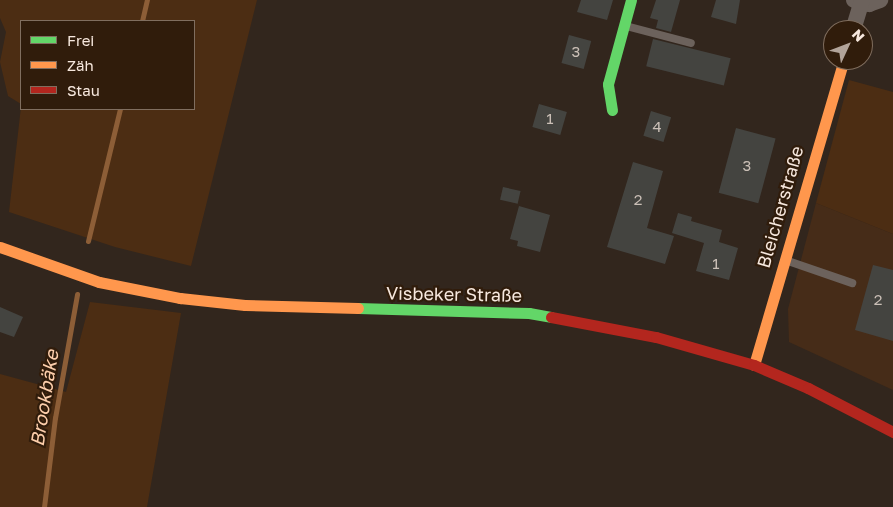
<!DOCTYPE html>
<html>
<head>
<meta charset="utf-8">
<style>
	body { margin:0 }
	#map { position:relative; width:893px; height:507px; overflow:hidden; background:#32261d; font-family:"Golos Text",sans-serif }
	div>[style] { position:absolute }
	.built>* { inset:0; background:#462c18 }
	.green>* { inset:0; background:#4c2d13 }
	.stream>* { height:5px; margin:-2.5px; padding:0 2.5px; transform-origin:2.5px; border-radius:2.5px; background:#8d5e37 }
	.building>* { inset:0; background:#444440; transform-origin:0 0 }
	.lane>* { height:8px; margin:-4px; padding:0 4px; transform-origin:4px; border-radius:4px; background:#6c625c }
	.street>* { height:16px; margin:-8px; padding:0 8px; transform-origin:8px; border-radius:8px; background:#6c625c }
	.fast>* { height:11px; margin:-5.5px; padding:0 5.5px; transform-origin:5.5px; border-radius:5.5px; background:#63d668 }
	.slow>* { height:11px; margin:-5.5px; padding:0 5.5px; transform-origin:5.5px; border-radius:5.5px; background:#ff974d }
	.jam>* { height:11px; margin:-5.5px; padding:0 5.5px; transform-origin:5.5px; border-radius:5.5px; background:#b3261e }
	span { translate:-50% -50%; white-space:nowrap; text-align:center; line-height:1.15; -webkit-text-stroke:4.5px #301c0b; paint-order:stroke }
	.number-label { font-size:15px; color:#cabfb6 }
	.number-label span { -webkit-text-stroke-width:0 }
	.street-label { font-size:18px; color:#f7e8de }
	.water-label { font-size:19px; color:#fdceab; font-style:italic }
	.legend { position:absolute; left:20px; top:20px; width:175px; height:90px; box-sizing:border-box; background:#301c0b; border:1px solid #806e5f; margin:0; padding:6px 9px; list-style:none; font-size:15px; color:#f7e8de }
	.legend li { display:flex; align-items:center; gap:10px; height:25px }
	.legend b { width:25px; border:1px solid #806e5f }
	.north { position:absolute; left:823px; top:20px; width:50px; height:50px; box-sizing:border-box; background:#301c0b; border:1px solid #806e5f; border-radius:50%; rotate:47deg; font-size:14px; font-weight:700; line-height:20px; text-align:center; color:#f7e8de }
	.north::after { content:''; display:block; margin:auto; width:18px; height:22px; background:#b2a49a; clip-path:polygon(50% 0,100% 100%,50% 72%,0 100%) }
</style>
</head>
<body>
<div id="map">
	<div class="built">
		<i style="clip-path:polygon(816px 203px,893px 234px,893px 390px,789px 342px,788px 309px)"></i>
	</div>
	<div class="green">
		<i style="clip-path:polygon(0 0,257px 0,191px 266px,115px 247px,9px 212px,21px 107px,194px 109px,194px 21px,21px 21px,21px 104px,8px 96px,0 62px,6px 32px,0 18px)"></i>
		<i style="clip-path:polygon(849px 80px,893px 92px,893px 234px,816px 203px)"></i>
		<i style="clip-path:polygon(90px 302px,181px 313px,147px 507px,0 507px,0 374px,66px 392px)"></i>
	</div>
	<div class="stream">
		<i style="left:142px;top:21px;width:22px;rotate:-77deg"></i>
		<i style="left:88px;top:241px;width:136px;rotate:-76.4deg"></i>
		<i style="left:44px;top:507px;width:90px;rotate:-83deg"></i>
		<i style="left:55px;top:418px;width:126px;rotate:-79.9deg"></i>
	</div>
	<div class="building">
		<i style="clip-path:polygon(581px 0,613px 0,607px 20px,577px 12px)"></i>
		<i style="clip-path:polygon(656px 0,680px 0,671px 32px,656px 28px,658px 20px,650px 18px)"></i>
		<i style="clip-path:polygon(716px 0,740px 0,736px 24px,711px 17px)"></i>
		<i style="left:569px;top:35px;width:23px;height:29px;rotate:15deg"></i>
		<i style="left:653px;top:39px;width:80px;height:28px;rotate:14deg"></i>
		<i style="left:539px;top:104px;width:29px;height:24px;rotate:16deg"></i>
		<i style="left:651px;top:111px;width:21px;height:26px;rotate:17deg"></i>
		<i style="left:736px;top:128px;width:41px;height:67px;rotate:15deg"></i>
		<i style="clip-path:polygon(633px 162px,663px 171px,647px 228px,674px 236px,665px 264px,607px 247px)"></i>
		<i style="left:503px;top:187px;width:18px;height:13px;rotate:13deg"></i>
		<i style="clip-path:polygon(519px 206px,550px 215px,540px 252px,517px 246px,518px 241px,510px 239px)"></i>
		<i style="clip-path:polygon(678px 213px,692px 217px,691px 221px,722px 230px,719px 242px,738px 248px,729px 280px,696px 271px,704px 243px,672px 233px)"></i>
		<i style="clip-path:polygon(873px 265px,893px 270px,893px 341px,855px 330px)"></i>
		<i style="clip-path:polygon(0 307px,23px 317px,14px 337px,0 332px)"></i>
	</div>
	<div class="lane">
		<i style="left:626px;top:26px;width:67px;rotate:14.7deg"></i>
		<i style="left:788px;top:261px;width:68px;rotate:19deg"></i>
	</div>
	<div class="street">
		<i style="left:854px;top:0;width:16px;rotate:15deg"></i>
		<i style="left:869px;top:4px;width:12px;rotate:-20deg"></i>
		<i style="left:853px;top:30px;width:28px;rotate:-73deg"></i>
	</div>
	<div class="fast">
		<i style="left:612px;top:110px;width:26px;rotate:-99deg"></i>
		<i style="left:608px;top:84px;width:87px;rotate:-74.7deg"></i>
		<i style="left:358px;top:308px;width:171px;rotate:1.7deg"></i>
		<i style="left:529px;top:313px;width:22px;rotate:10deg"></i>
	</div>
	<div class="slow">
		<i style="left:0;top:247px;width:105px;rotate:19.5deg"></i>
		<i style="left:99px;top:282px;width:83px;rotate:11.2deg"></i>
		<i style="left:180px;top:298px;width:65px;rotate:6.1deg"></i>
		<i style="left:245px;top:305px;width:113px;rotate:1.5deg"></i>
		<i style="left:754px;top:365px;width:318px;rotate:-73.6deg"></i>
	</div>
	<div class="jam">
		<i style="left:551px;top:317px;width:107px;rotate:10.8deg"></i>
		<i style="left:656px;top:337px;width:102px;rotate:15.9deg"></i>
		<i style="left:754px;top:365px;width:59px;rotate:23.1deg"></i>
		<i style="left:808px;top:388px;width:96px;rotate:27.4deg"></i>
	</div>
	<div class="number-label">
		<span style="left:576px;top:52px">3</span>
		<span style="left:550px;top:119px">1</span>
		<span style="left:657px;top:127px">4</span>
		<span style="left:747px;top:166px">3</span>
		<span style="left:638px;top:200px">2</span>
		<span style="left:716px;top:264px">1</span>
		<span style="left:878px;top:300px">2</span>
	</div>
	<div class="street-label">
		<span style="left:780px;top:207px;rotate:-74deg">Bleicherstraße</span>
		<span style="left:454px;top:294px;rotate:1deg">Visbeker Straße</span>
	</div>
	<div class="water-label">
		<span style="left:44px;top:398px;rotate:-81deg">Brookbäke</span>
	</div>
	<ul class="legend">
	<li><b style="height:6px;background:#63d668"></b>Frei</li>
	<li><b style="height:6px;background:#ff974d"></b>Zäh</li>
	<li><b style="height:6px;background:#b3261e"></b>Stau</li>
	</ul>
	<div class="north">N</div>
</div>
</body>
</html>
